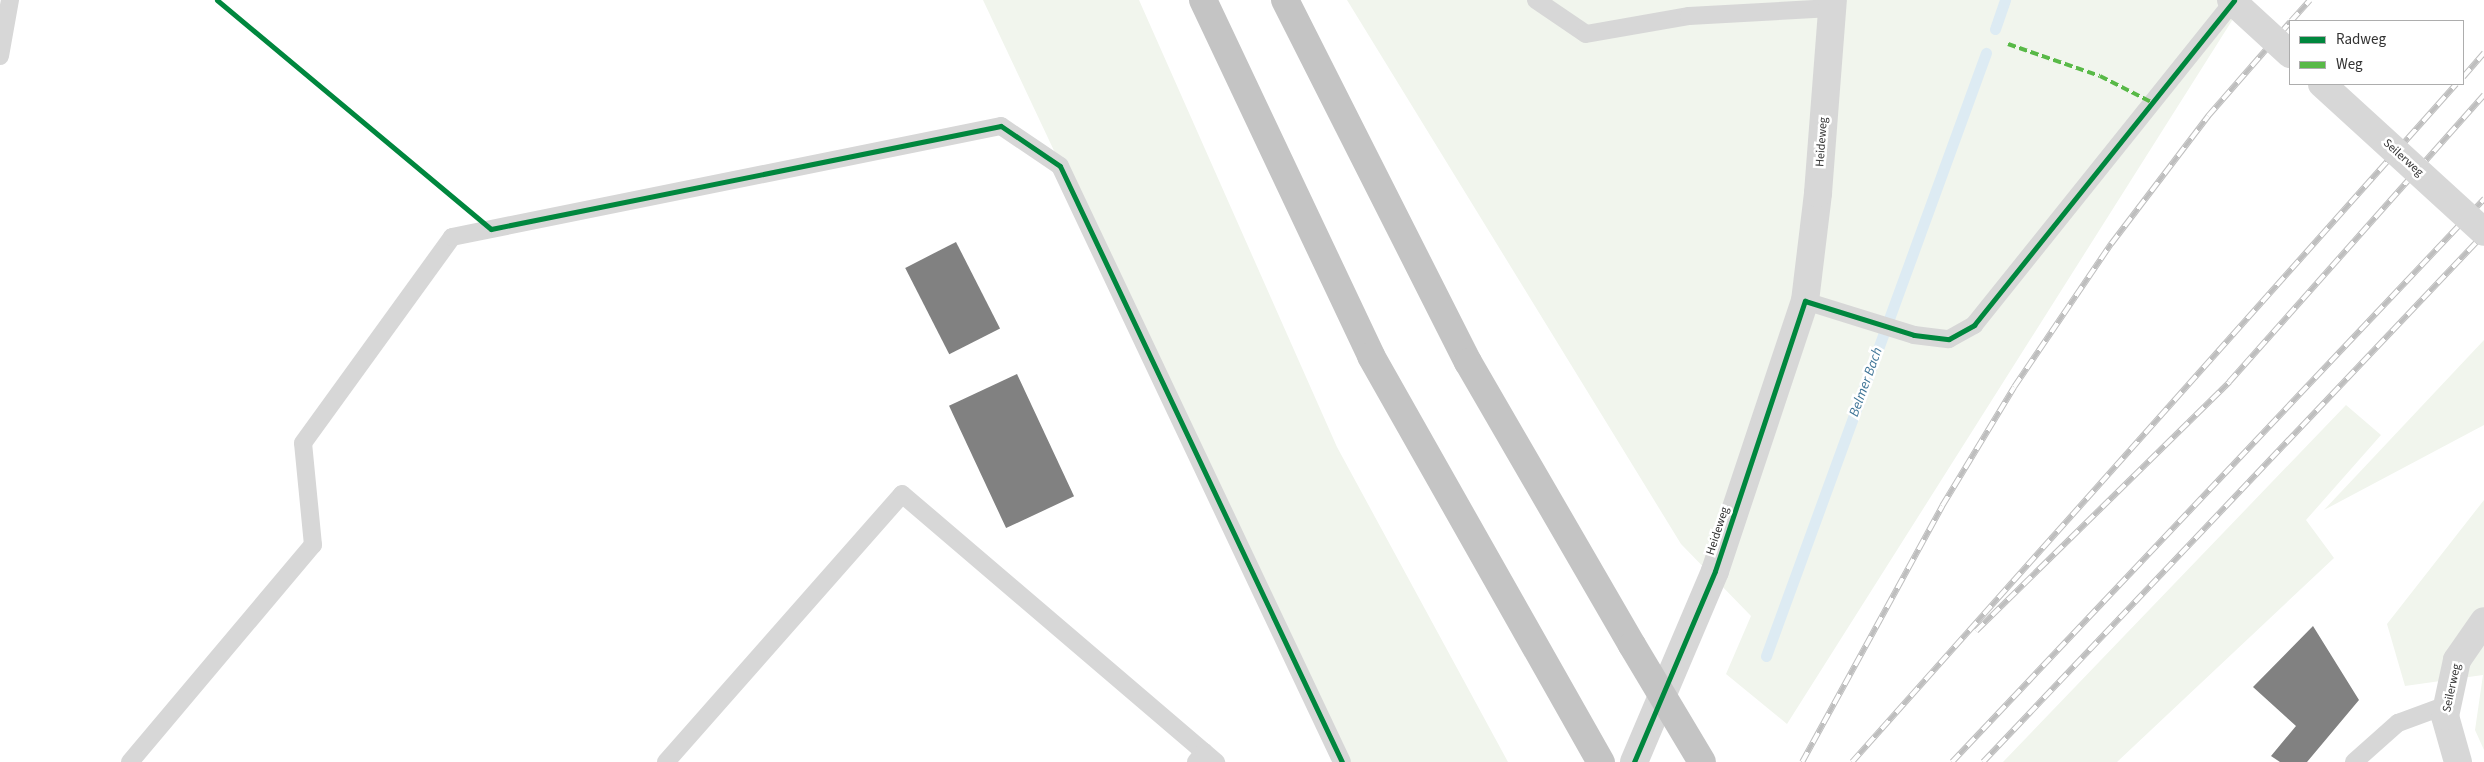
<!DOCTYPE html>
<html>
<head>
<meta charset="utf-8">
<style>
	body { margin:0 }
	#map { position:relative; width:2484px; height:762px; overflow:hidden; background:#fff; font-family:"Source Sans 3",sans-serif }
	div>[style] { position:absolute }
	.green>* { inset:0; background:#f1f5ed }
	.stream>* { height:11px; margin:-5.5px; padding:0 5.5px; transform-origin:5.5px; border-radius:5.5px; background:#ddebf3 }
	.building>* { inset:0; background:#818181; transform-origin:0 0 }
	.service>* { height:18px; margin:-9px; padding:0 9px; transform-origin:9px; border-radius:9px; background:#d7d7d7 }
	.minor>* { height:28px; margin:-14px; padding:0 14px; transform-origin:14px; border-radius:14px; background:#d7d7d7 }
	.motorway>* { height:28px; margin:-14px; padding:0 14px; transform-origin:14px; border-radius:14px; background:#c4c4c4 }
	.rail>* { height:5.5px; margin-top:-2.75px; transform-origin:0; background:repeating-linear-gradient(90deg,#fff 0 11px,#bebebe 0 22px); box-sizing:border-box; border-block:1px solid #bebebe }
	.minor-bridge>* { height:28px; margin:-14px; padding:0 14px; transform-origin:14px; border-radius:14px; background:#d7d7d7 }
	.motorway-bridge>* { height:28px; margin:-14px; padding:0 14px; transform-origin:14px; border-radius:14px; background:#c4c4c4 }
	.quiet>* { height:4px; margin-top:-2px; transform-origin:0; background:repeating-linear-gradient(90deg,#58b947 0 8px,transparent 0 12px) }
	.cycleway>* { height:5px; margin:-2.5px; padding:0 2.5px; transform-origin:2.5px; border-radius:2.5px; background:#00873e }
	span { translate:-50% -50%; white-space:nowrap; text-align:center; line-height:1.15; -webkit-text-stroke:5px #fff; paint-order:stroke }
	.street-label { font-size:12px; color:#333 }
	.water-label { font-size:14px; color:#3f7597; font-style:italic }
	.legend { position:absolute; left:2289px; top:20px; width:175px; height:65px; box-sizing:border-box; background:#fff; border:1px solid #adadad; margin:0; padding:6px 9px; list-style:none; font-size:15px; color:#333 }
	.legend li { display:flex; align-items:center; gap:10px; height:25px }
	.legend b { width:25px; border:1px solid #adadad }
</style>
</head>
<body>
<div id="map">
	<div class="green">
		<i style="clip-path:polygon(983px 0,1139px 0,1337px 447px,1508px 762px,1342px 762px)"></i>
		<i style="clip-path:polygon(1347px 0,2245px 0,1787px 724px,1726px 674px,1751px 616px,1681px 544px)"></i>
		<i style="clip-path:polygon(2484px 340px,2484px 425px,2324px 510px)"></i>
		<i style="clip-path:polygon(2346px 405px,2381px 435px,2306px 520px,2334px 558px,2117px 762px,2003px 762px)"></i>
		<i style="clip-path:polygon(2484px 500px,2484px 750px,2475px 730px,2483px 675px,2405px 686px,2387px 624px)"></i>
	</div>
	<div class="stream">
		<i style="left:1995px;top:29px;width:31px;rotate:-71deg"></i>
		<i style="left:1766px;top:656px;width:642px;rotate:-69.96deg"></i>
	</div>
	<div class="building">
		<i style="left:956px;top:242px;width:97px;height:57px;rotate:63deg"></i>
		<i style="left:1017px;top:374px;width:135px;height:75px;rotate:65deg"></i>
		<i style="clip-path:polygon(2313px 626px,2359px 700px,2307px 762px,2280px 762px,2271px 756px,2296px 726px,2253px 687px)"></i>
	</div>
	<div class="service">
		<i style="left:1536px;top:0;width:60px;rotate:34.2deg"></i>
		<i style="left:1586px;top:34px;width:105px;rotate:-9.9deg"></i>
		<i style="left:1689px;top:16px;width:143px;rotate:-3.2deg"></i>
		<i style="left:0;top:56px;width:57px;rotate:-79.9deg"></i>
		<i style="left:1805px;top:301px;width:114px;rotate:17.3deg"></i>
		<i style="left:1914px;top:335px;width:35px;rotate:7deg"></i>
		<i style="left:1949px;top:339px;width:29px;rotate:-29deg"></i>
		<i style="left:1974px;top:325px;width:416px;rotate:-51.3deg"></i>
		<i style="left:130px;top:762px;width:284px;rotate:-49.9deg"></i>
		<i style="left:313px;top:545px;width:102px;rotate:-95.6deg"></i>
		<i style="left:303px;top:443px;width:254px;rotate:-54.1deg"></i>
		<i style="left:452px;top:237px;width:560px;rotate:-11.43deg"></i>
		<i style="left:1001px;top:126px;width:71px;rotate:34.1deg"></i>
		<i style="left:1060px;top:166px;width:659px;rotate:64.68deg"></i>
		<i style="left:666px;top:762px;width:357px;rotate:-48.6deg"></i>
		<i style="left:902px;top:494px;width:397px;rotate:40.5deg"></i>
		<i style="left:1196px;top:762px;width:13px;rotate:-51deg"></i>
		<i style="left:1204px;top:752px;width:16px;rotate:40deg"></i>
		<i style="left:2354px;top:762px;width:59px;rotate:-41.6deg"></i>
		<i style="left:2398px;top:723px;width:52px;rotate:-20.2deg"></i>
	</div>
	<div class="minor">
		<i style="left:1634px;top:762px;width:207px;rotate:-67deg"></i>
		<i style="left:1715px;top:571px;width:285px;rotate:-71.6deg"></i>
		<i style="left:1805px;top:301px;width:109px;rotate:-83.1deg"></i>
		<i style="left:1818px;top:193px;width:194px;rotate:-85.6deg"></i>
		<i style="left:2458px;top:762px;width:48px;rotate:-105.8deg"></i>
		<i style="left:2445px;top:716px;width:57px;rotate:-77.9deg"></i>
		<i style="left:2457px;top:660px;width:47px;rotate:-55.3deg"></i>
	</div>
	<div class="motorway">
		<i style="left:1203px;top:0;width:394px;rotate:64.7deg"></i>
		<i style="left:1371px;top:356px;width:467px;rotate:60.5deg"></i>
		<i style="left:1285px;top:0;width:406px;rotate:63.2deg"></i>
		<i style="left:1468px;top:362px;width:327px;rotate:59.9deg"></i>
	</div>
	<div class="rail">
		<i style="left:2291px;top:21px;width:28px;rotate:-48deg"></i>
		<i style="left:2463px;top:77px;width:32px;rotate:-49deg"></i>
		<i style="left:1976px;top:631px;width:355px;rotate:-44.5deg"></i>
		<i style="left:2229px;top:382px;width:384px;rotate:-48.4deg"></i>
		<i style="left:1802px;top:762px;width:292px;rotate:-61.3deg"></i>
		<i style="left:1942px;top:506px;width:139px;rotate:-58.8deg"></i>
		<i style="left:2014px;top:387px;width:173px;rotate:-55.9deg"></i>
		<i style="left:2111px;top:244px;width:161px;rotate:-52.8deg"></i>
		<i style="left:2208px;top:116px;width:125px;rotate:-48.9deg"></i>
		<i style="left:1852px;top:762px;width:908px;rotate:-48.3deg"></i>
		<i style="left:1952px;top:762px;width:775px;rotate:-46.62deg"></i>
		<i style="left:1983px;top:762px;width:728px;rotate:-46.5deg"></i>
	</div>
	<div class="minor-bridge">
		<i style="left:2231px;top:0;width:80px;rotate:42.5deg"></i>
		<i style="left:2322px;top:84px;width:219px;rotate:42.4deg"></i>
	</div>
	<div class="motorway-bridge">
		<i style="left:1632px;top:645px;width:136px;rotate:59.1deg"></i>
	</div>
	<div class="quiet">
		<i style="left:2008px;top:44px;width:97px;rotate:19.2deg"></i>
		<i style="left:2100px;top:76px;width:59px;rotate:27deg"></i>
	</div>
	<div class="cycleway">
		<i style="left:217px;top:0;width:357px;rotate:39.9deg"></i>
		<i style="left:491px;top:229px;width:520px;rotate:-11.42deg"></i>
		<i style="left:1001px;top:126px;width:71px;rotate:34.1deg"></i>
		<i style="left:1060px;top:166px;width:659px;rotate:64.68deg"></i>
		<i style="left:1634px;top:762px;width:207px;rotate:-67deg"></i>
		<i style="left:1715px;top:571px;width:285px;rotate:-71.6deg"></i>
		<i style="left:1805px;top:301px;width:114px;rotate:17.3deg"></i>
		<i style="left:1914px;top:335px;width:35px;rotate:7deg"></i>
		<i style="left:1949px;top:339px;width:29px;rotate:-29deg"></i>
		<i style="left:1974px;top:325px;width:416px;rotate:-51.3deg"></i>
	</div>
	<div class="street-label">
		<span style="left:1822px;top:142px;rotate:-86deg">Heideweg</span>
		<span style="left:2403px;top:158px;rotate:42deg">Seilerweg</span>
		<span style="left:1718px;top:531px;rotate:-72deg">Heideweg</span>
		<span style="left:2452px;top:688px;rotate:-78deg">Seilerweg</span>
	</div>
	<div class="water-label">
		<span style="left:1866px;top:382px;rotate:-70deg">Belmer Bach</span>
	</div>
	<ul class="legend">
	<li><b style="height:6px;background:#00873e"></b>Radweg</li>
	<li><b style="height:6px;background:#58b947"></b>Weg</li>
	</ul>
</div>
</body>
</html>
